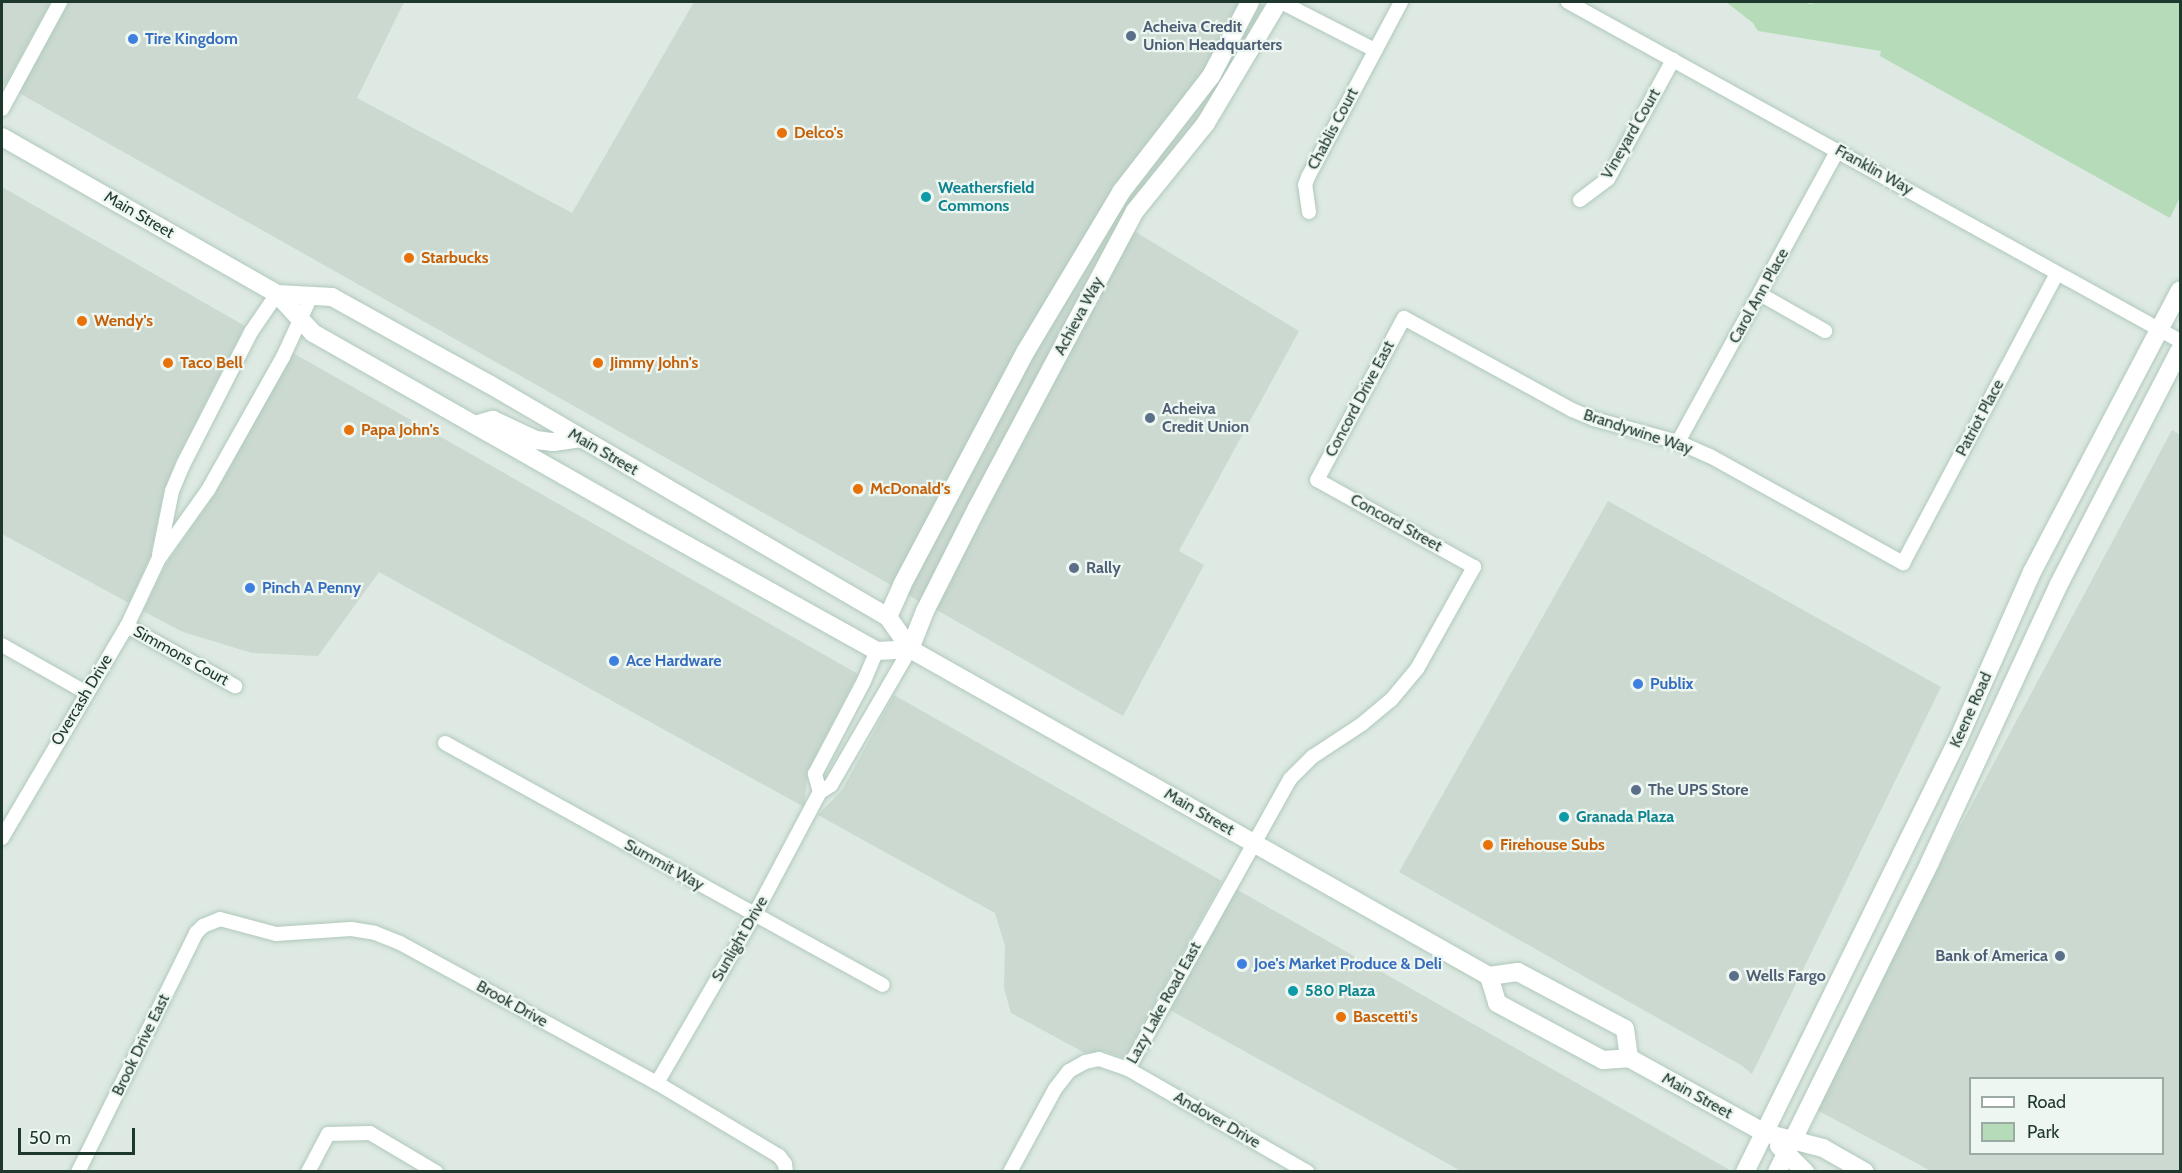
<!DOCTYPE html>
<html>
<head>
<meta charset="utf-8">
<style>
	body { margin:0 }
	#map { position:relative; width:2182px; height:1173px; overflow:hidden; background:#dde9e2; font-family:Cabin,sans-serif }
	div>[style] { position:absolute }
	.built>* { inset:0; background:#cbd9d0 }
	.green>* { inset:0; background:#b5dbb9 }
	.roads { filter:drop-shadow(0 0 2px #b0c9bc) drop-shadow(0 0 2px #b0c9bc) }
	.minor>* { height:14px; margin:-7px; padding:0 7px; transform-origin:7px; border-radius:7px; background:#fff }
	.tertiary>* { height:18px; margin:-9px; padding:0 9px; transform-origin:9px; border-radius:9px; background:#fff }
	.secondary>* { height:18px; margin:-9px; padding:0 9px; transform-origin:9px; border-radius:9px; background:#fff }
	.dots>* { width:16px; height:16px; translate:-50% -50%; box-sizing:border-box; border:3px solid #edf6f0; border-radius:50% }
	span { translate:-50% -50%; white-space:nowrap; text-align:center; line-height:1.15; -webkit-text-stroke:4.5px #edf6f0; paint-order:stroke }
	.service-label { font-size:16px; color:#4e5e75; font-weight:700 }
	.left { translate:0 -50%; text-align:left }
	.right { translate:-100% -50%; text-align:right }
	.shop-label { font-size:16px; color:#366cbe; font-weight:700 }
	.street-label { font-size:16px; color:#1f382d }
	.food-label { font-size:16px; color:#c56008; font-weight:700 }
	.culture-label { font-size:16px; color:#0d838f; font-weight:700 }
	.frame { position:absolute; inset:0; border:3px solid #1f382d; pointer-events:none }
	.legend { position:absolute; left:1969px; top:1077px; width:195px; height:78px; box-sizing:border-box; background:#edf6f0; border:2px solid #9baaa2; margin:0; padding:8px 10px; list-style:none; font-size:18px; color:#1f382d }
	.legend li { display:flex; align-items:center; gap:12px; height:30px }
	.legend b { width:30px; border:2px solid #9baaa2 }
	.scale { position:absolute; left:18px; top:1128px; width:117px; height:27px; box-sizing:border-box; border:3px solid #1f382d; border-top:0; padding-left:8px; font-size:18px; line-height:21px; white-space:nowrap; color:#1f382d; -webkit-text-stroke:4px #edf6f0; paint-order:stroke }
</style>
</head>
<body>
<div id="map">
	<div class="built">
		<i style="clip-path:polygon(2px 2px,51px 2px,5px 85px,2px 83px)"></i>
		<i style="clip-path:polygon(69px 2px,404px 2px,357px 98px,572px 213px,694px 2px,1241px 2px,1205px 72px,1115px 187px,893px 586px,19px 93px)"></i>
		<i style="clip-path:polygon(1258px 3px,1266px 6px,1197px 121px,1128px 207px,920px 602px,907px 594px,1033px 355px,1128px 197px,1218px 81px)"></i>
		<i style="clip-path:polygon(2px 187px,245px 326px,176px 460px,164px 490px,150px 557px,129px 603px,2px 534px)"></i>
		<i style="clip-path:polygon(1134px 231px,1299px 331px,1179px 551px,1204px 565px,1123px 716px,935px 609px)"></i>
		<i style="clip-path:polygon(293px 353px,858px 674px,808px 770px,804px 807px,379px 572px,318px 656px,252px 653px,183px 632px,143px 611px,166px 564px,215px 494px)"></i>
		<i style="clip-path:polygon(evenodd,2172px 430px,2180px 435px,2180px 1171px,1931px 1171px,1817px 1110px,1910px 920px,2172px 430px,1970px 1078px,2162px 1078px,2162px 1154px,1970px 1154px,1970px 1078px)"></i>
		<i style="clip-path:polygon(1608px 501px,1941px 687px,1752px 1074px,1741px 1065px,1399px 872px)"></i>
		<i style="clip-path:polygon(894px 695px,1222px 881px,1125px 1058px,1103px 1051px,1085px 1053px,1011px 1013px,1004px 988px,1005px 946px,995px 913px,818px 815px,842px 790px)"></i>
		<i style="clip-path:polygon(1236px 889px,1728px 1169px,1727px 1172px,1461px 1171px,1170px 1010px)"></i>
	</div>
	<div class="green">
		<i style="clip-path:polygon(1726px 2px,1805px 2px,1810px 4px,1818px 2px,2180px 2px,2180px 197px,2170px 218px,1880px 56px,1881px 51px,1758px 31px,1753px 23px)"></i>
	</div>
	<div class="roads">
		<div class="minor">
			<i style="left:1281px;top:2px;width:106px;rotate:27.1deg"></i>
			<i style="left:1568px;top:2px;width:700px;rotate:28.98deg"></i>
			<i style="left:2px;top:109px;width:122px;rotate:-61.5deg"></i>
			<i style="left:1580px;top:200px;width:35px;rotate:-37deg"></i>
			<i style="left:1608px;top:179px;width:136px;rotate:-61.4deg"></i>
			<i style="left:1309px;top:212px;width:27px;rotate:-98deg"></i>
			<i style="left:1305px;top:185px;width:9px;rotate:-69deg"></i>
			<i style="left:1308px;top:177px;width:198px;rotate:-62deg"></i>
			<i style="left:1760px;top:294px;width:75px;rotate:29.6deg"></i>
			<i style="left:1678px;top:442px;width:333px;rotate:-61.3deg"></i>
			<i style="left:159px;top:555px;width:65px;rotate:-78.5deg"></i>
			<i style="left:172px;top:491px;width:30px;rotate:-67deg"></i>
			<i style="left:184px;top:463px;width:147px;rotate:-62.9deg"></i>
			<i style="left:251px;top:332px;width:46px;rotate:-55.6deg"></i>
			<i style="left:127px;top:626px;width:124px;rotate:29.1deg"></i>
			<i style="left:2px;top:645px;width:95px;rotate:29.5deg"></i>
			<i style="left:445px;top:743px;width:500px;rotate:28.92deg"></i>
			<i style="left:820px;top:792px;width:19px;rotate:-106deg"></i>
			<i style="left:815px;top:774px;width:105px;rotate:-62.2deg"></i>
			<i style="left:864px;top:681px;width:33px;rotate:-67deg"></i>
			<i style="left:2px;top:838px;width:246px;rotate:-59.5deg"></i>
			<i style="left:127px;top:626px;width:73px;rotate:-64.8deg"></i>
			<i style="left:158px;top:560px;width:86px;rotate:-54.5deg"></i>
			<i style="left:208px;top:490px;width:153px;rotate:-60.6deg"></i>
			<i style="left:283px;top:357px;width:67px;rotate:-65.3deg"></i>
			<i style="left:1128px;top:1069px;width:332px;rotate:-60.8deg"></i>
			<i style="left:1290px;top:779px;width:31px;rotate:-45deg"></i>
			<i style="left:1312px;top:757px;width:60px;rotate:-33.4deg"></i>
			<i style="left:1362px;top:724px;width:38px;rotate:-40deg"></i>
			<i style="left:1391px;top:700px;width:40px;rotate:-50deg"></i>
			<i style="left:1417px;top:669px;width:117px;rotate:-60.8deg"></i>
			<i style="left:1474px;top:567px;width:179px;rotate:-151deg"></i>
			<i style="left:1317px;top:480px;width:184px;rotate:-61.8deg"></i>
			<i style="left:1404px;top:318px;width:192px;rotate:28.7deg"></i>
			<i style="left:1572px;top:410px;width:24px;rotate:22deg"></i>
			<i style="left:1594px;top:419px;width:87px;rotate:15.3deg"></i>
			<i style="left:1678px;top:442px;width:35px;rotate:24deg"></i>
			<i style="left:1710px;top:456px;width:221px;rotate:29deg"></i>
			<i style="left:1903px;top:563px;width:328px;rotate:-62deg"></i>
			<i style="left:657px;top:1083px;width:195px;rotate:-59.9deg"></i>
			<i style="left:755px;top:914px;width:138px;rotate:-62deg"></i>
			<i style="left:820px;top:792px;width:13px;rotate:-32deg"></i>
			<i style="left:831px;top:785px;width:157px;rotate:-59.8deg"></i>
			<i style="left:78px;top:1172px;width:267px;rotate:-63.7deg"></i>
			<i style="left:196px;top:933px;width:10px;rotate:-45deg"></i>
			<i style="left:203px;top:926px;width:18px;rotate:-22deg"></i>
			<i style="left:220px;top:919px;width:58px;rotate:15deg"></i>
			<i style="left:276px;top:934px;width:75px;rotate:-3.8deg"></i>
			<i style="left:351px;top:929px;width:24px;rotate:9deg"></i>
			<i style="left:375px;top:933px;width:27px;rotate:22deg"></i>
			<i style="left:400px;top:943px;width:293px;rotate:28.6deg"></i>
			<i style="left:657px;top:1083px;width:142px;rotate:30.9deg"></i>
			<i style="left:779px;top:1156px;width:10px;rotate:53deg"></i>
			<i style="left:785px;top:1164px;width:8px;rotate:83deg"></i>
			<i style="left:308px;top:1172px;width:43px;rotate:-62.2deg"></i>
			<i style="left:328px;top:1134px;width:42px;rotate:-1.4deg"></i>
			<i style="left:370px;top:1133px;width:77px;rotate:30.6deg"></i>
			<i style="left:1010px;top:1172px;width:94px;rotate:-61.5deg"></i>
			<i style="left:1055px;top:1089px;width:23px;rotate:-52deg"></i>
			<i style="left:1069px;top:1071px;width:18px;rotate:-29deg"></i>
			<i style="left:1085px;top:1062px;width:14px;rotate:-12deg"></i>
			<i style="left:1099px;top:1059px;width:31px;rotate:19deg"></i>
			<i style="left:1128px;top:1069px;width:207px;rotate:29.9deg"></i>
		</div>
		<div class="tertiary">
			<i style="left:888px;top:617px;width:35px;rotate:-66deg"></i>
			<i style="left:902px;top:585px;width:265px;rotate:-62.1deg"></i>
			<i style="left:1026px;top:351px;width:185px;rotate:-59.1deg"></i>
			<i style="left:1121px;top:192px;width:147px;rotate:-52.2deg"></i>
			<i style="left:1211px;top:76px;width:84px;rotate:-62.2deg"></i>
			<i style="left:910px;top:649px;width:41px;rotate:-68.5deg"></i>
			<i style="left:925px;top:611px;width:115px;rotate:-63.2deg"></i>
			<i style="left:977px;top:508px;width:336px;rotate:-62deg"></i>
			<i style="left:1135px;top:211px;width:113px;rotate:-51.1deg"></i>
			<i style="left:1206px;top:123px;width:141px;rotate:-59.2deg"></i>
		</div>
		<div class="secondary">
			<i style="left:2px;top:137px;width:317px;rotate:29.7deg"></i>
			<i style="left:277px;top:294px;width:53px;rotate:47.3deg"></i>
			<i style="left:313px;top:333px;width:376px;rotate:29.6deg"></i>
			<i style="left:640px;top:519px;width:271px;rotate:29.1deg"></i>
			<i style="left:877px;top:651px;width:33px;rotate:-3deg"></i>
			<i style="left:277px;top:294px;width:55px;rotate:3.1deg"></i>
			<i style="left:332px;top:297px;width:179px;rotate:29deg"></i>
			<i style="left:489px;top:384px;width:462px;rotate:30.3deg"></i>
			<i style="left:888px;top:617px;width:39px;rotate:55deg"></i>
			<i style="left:910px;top:649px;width:665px;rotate:29.46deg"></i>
			<i style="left:1489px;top:976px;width:29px;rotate:-8deg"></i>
			<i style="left:1518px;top:972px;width:121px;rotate:28deg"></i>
			<i style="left:1625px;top:1029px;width:29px;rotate:82deg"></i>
			<i style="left:475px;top:425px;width:19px;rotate:-16deg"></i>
			<i style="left:493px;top:420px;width:47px;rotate:24.9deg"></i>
			<i style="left:536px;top:440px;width:17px;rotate:7deg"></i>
			<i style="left:553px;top:442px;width:27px;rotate:-8deg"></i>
			<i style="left:1489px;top:976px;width:28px;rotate:73deg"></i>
			<i style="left:1497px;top:1003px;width:120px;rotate:28.3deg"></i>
			<i style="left:1603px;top:1060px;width:26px;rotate:-4deg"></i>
			<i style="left:1629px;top:1058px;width:155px;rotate:28.9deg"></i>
			<i style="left:1765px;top:1133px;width:60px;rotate:14.5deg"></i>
			<i style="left:1823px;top:1148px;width:48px;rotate:29.7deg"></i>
			<i style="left:1779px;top:1146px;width:37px;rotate:45deg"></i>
			<i style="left:1745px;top:1172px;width:479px;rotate:-63.8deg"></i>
			<i style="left:1957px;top:742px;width:186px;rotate:-66.2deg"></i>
			<i style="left:2032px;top:572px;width:318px;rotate:-62.3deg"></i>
			<i style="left:1777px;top:1172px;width:346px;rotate:-63.7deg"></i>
			<i style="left:1930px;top:862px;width:306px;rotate:-65.1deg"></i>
			<i style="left:2059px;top:584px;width:263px;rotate:-62.7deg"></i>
		</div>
	</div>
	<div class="dots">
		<i style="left:1131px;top:36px;background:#5c6f8a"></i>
		<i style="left:133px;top:39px;background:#3f7fe0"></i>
		<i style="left:782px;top:133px;background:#e8710a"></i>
		<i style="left:926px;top:197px;background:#0f9aa8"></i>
		<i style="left:409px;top:258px;background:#e8710a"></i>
		<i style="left:82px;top:321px;background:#e8710a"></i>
		<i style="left:168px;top:363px;background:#e8710a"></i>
		<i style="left:598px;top:363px;background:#e8710a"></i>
		<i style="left:1150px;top:418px;background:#5c6f8a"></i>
		<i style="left:349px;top:430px;background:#e8710a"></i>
		<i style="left:858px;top:489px;background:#e8710a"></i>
		<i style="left:1074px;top:568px;background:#5c6f8a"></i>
		<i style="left:250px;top:588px;background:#3f7fe0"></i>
		<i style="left:614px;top:661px;background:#3f7fe0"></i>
		<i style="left:1638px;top:684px;background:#3f7fe0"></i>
		<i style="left:1636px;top:790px;background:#5c6f8a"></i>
		<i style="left:1564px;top:817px;background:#0f9aa8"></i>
		<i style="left:1488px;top:845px;background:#e8710a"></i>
		<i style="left:2060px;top:956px;background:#5c6f8a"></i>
		<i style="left:1242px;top:964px;background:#3f7fe0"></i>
		<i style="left:1734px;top:976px;background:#5c6f8a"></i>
		<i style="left:1293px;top:991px;background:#0f9aa8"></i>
		<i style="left:1341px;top:1017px;background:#e8710a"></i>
	</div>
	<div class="service-label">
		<span class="left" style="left:1143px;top:36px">Acheiva Credit<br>Union Headquarters</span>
		<span class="left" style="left:1162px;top:418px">Acheiva<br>Credit Union</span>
		<span class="left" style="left:1086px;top:568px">Rally</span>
		<span class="left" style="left:1648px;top:790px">The UPS Store</span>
		<span class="right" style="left:2048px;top:956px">Bank of America</span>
		<span class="left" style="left:1746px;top:976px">Wells Fargo</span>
	</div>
	<div class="shop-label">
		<span class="left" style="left:145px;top:39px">Tire Kingdom</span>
		<span class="left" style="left:262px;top:588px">Pinch A Penny</span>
		<span class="left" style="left:626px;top:661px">Ace Hardware</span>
		<span class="left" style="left:1650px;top:684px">Publix</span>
		<span class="left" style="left:1254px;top:964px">Joe's Market Produce &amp; Deli</span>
	</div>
	<div class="street-label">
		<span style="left:1333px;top:129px;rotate:-62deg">Chablis Court</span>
		<span style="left:1631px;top:134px;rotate:-60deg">Vineyard Court</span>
		<span style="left:1874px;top:170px;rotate:29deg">Franklin Way</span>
		<span style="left:139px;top:215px;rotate:30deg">Main Street</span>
		<span style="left:1759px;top:296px;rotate:-61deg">Carol Ann Place</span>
		<span style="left:1079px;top:316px;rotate:-62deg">Achieva Way</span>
		<span style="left:1360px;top:399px;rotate:-62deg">Concord Drive East</span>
		<span style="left:1980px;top:418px;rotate:-62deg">Patriot Place</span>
		<span style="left:1638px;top:432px;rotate:18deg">Brandywine Way</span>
		<span style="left:603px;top:452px;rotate:30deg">Main Street</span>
		<span style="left:1396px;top:523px;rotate:29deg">Concord Street</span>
		<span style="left:181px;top:656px;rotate:29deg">Simmons Court</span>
		<span style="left:82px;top:700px;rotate:-59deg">Overcash Drive</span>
		<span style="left:1971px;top:710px;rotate:-66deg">Keene Road</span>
		<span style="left:1199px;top:812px;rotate:30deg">Main Street</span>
		<span style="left:664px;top:865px;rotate:29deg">Summit Way</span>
		<span style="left:740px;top:939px;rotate:-60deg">Sunlight Drive</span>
		<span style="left:1164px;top:1003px;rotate:-61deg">Lazy Lake Road East</span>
		<span style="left:512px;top:1004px;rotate:29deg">Brook Drive</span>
		<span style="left:141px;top:1045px;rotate:-64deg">Brook Drive East</span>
		<span style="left:1697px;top:1096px;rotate:29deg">Main Street</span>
		<span style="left:1217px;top:1120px;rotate:30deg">Andover Drive</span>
	</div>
	<div class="food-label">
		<span class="left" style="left:794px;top:133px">Delco's</span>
		<span class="left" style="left:421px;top:258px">Starbucks</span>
		<span class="left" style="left:94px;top:321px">Wendy's</span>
		<span class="left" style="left:180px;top:363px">Taco Bell</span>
		<span class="left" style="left:610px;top:363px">Jimmy John's</span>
		<span class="left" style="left:361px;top:430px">Papa John's</span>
		<span class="left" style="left:870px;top:489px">McDonald's</span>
		<span class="left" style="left:1500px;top:845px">Firehouse Subs</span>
		<span class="left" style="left:1353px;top:1017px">Bascetti's</span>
	</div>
	<div class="culture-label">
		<span class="left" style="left:938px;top:197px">Weathersfield<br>Commons</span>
		<span class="left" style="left:1576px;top:817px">Granada Plaza</span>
		<span class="left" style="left:1305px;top:991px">580 Plaza</span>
	</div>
	<div class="frame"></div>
	<ul class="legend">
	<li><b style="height:8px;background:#fff"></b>Road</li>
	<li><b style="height:16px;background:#b5dbb9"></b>Park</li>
	</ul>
	<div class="scale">50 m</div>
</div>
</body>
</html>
